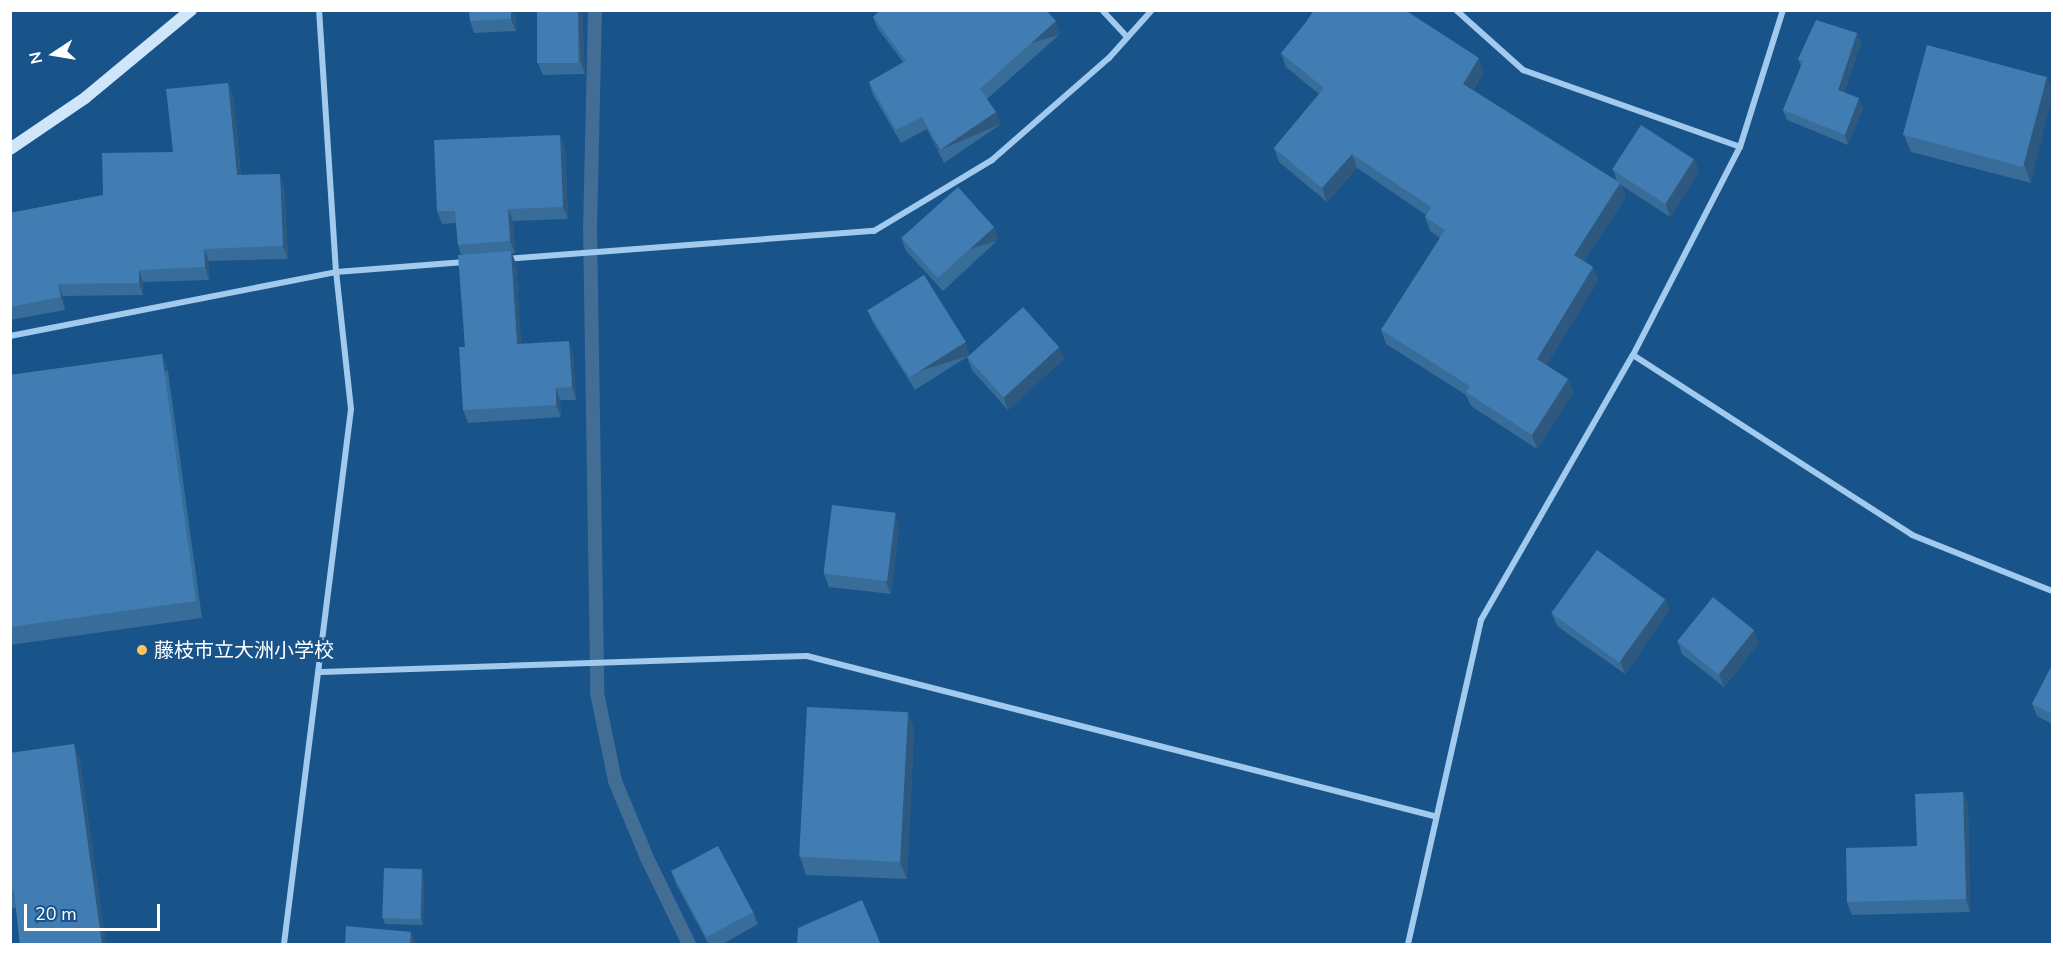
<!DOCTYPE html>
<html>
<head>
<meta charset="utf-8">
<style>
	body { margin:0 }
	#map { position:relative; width:2063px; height:955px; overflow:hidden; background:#18538a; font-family:"Nunito Sans","Noto Sans JP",sans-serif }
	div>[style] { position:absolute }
	.stream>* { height:14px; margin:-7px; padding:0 7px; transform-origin:7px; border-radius:7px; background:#426d94 }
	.street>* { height:6px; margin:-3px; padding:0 3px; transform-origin:3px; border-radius:3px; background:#a1caee }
	.secondary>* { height:12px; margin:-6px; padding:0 6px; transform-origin:6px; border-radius:6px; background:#cee5fa }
	.wall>* { inset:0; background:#386c99 }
	.shaded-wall>* { inset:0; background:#2e587d; transform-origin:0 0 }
	.building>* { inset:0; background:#417db2; transform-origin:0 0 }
	.dots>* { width:16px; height:16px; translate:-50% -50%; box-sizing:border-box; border:3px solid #18538a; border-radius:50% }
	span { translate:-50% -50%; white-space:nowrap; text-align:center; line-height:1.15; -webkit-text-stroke:6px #18538a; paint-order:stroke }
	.poi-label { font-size:20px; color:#fff }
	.left { translate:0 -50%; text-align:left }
	.frame { position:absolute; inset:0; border:12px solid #fff; pointer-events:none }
	.north { position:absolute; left:24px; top:24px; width:60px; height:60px; -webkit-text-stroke:4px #18538a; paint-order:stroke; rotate:258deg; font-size:16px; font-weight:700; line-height:24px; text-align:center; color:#fff }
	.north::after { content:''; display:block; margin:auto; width:21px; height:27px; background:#fff; clip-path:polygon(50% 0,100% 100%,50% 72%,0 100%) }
	.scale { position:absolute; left:24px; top:904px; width:136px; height:27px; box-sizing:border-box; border:3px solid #fff; border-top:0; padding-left:8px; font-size:18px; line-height:21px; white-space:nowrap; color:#fff; -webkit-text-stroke:4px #18538a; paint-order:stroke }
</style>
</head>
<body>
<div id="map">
	<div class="stream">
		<i style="left:595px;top:10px;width:215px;rotate:91.3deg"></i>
		<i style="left:590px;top:225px;width:468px;rotate:89.1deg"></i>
		<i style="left:597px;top:693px;width:90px;rotate:78.4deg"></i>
		<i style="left:615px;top:781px;width:83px;rotate:67.4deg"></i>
		<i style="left:647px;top:858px;width:96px;rotate:64deg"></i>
	</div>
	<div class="street">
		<i style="left:1102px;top:10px;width:37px;rotate:47deg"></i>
		<i style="left:1456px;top:10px;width:90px;rotate:41.8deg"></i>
		<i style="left:1523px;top:70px;width:230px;rotate:19.5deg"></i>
		<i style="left:506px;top:259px;width:369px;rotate:-4.4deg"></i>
		<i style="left:874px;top:231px;width:138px;rotate:-31deg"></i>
		<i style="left:992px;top:160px;width:155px;rotate:-41.1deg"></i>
		<i style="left:1109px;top:58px;width:64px;rotate:-48.1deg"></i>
		<i style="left:10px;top:336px;width:332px;rotate:-11.1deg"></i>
		<i style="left:336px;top:272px;width:129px;rotate:-4.4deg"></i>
		<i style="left:1633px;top:355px;width:332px;rotate:32.8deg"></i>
		<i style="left:1912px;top:535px;width:151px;rotate:21.8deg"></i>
		<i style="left:321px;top:672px;width:486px;rotate:-1.9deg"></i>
		<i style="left:807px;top:656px;width:647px;rotate:14.32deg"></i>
		<i style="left:284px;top:944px;width:539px;rotate:-82.86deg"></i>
		<i style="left:351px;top:409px;width:138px;rotate:-96.2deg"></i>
		<i style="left:336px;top:272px;width:263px;rotate:-93.7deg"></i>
		<i style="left:1408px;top:944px;width:332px;rotate:-77.3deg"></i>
		<i style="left:1481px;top:620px;width:305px;rotate:-60.2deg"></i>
		<i style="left:1633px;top:355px;width:234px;rotate:-62.8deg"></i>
		<i style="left:1740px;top:147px;width:144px;rotate:-72.6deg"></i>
	</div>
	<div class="secondary">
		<i style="left:10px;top:149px;width:91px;rotate:-34.2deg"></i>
		<i style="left:85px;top:98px;width:138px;rotate:-39.7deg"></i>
	</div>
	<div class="wall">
		<i style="clip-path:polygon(469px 10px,515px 10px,516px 31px,474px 33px,470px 21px)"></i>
		<i style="clip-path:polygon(582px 10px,585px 74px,543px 75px,538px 63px)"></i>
		<i style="clip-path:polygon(873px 17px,1056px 21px,1060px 34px,987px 99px,1001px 124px,944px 163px,927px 129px,901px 143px,873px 95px,869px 82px,903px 62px,878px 29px)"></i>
		<i style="clip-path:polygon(1857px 33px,1861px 43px,1844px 92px,1863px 108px,1848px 145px,1787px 120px,1783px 110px,1801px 66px,1798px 59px)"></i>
		<i style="clip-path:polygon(1281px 53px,1484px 72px,1473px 90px,1617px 181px,1613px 170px,1694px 159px,1699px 172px,1670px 217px,1621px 185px,1626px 197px,1584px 261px,1593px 267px,1598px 281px,1546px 365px,1568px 379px,1573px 393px,1537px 449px,1471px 406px,1466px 395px,1386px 344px,1381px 330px,1440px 238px,1430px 231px,1425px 217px,1426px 215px,1357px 168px,1327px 202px,1279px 162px,1274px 148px,1319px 94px,1286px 67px)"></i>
		<i style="clip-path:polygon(2047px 77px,2031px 183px,1911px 152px,1904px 135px)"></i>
		<i style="clip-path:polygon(228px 83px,233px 95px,241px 175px,284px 186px,288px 259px,209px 261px,209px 280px,143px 282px,143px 295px,63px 296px,65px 310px,10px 320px,10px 213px,103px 195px,173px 152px)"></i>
		<i style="clip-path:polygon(560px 135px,565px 147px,568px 219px,513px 221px,515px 253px,512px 253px,516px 264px,521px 344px,573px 353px,576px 400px,560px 400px,561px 417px,468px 423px,463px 410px,465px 347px,461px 255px,458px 245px,456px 223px,442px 224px,437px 211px)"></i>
		<i style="clip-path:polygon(994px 227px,998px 240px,943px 291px,906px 251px,901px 238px)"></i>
		<i style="clip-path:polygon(868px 311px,970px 355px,1064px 359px,1008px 410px,972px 370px,967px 357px,970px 355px,915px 390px,873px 323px)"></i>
		<i style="clip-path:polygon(162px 354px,168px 371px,202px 618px,10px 645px,10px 375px)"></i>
		<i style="clip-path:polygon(899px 525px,891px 594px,829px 587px,824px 574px)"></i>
		<i style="clip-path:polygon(1665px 599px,1669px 611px,1625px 674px,1557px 626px,1552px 614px)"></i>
		<i style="clip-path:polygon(1678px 642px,1759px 643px,1724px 687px,1682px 654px)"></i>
		<i style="clip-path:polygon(2052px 666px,2052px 724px,2037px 716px,2032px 704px)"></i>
		<i style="clip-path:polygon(908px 713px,914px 730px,907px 879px,806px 875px,800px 857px)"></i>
		<i style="clip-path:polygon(74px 744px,80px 761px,106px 945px,20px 945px,16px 908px,10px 909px,10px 753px)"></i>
		<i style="clip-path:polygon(1963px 792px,1968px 805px,1970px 912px,1852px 915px,1847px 902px,1917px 846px)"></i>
		<i style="clip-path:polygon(671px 871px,753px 912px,758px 924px,721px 945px,709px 945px,676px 884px)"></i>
		<i style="clip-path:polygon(424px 876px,423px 925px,385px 924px,383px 918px)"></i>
	</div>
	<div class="shaded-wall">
		<i style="clip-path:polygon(511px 10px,515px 10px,516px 31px,511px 19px)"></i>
		<i style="clip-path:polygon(578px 10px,582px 10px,585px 74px,580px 61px)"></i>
		<i style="left:1056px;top:21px;width:14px;height:102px;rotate:73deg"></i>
		<i style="clip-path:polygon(1857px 33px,1861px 43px,1842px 100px,1838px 90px)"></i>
		<i style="clip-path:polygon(1479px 58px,1484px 72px,1468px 97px,1463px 84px)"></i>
		<i style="clip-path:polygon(2047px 77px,2052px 91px,2052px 98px,2031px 183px,2024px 165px)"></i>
		<i style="clip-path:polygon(228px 83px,233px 95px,242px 188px,237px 175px)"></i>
		<i style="clip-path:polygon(1859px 98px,1863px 108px,1848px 145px,1845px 135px)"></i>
		<i style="left:996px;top:112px;width:13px;height:68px;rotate:67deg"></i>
		<i style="clip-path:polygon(560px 135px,565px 147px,568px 219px,563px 207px)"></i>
		<i style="clip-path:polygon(1352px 154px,1357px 168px,1327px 202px,1322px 188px)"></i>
		<i style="clip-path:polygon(1694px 159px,1699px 172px,1670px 217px,1666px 204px)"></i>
		<i style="clip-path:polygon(280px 174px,284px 186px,288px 259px,283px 246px)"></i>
		<i style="clip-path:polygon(1620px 183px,1626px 197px,1579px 269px,1574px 255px)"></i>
		<i style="clip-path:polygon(508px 209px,513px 221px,515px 253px,510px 241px)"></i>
		<i style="left:994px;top:227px;width:14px;height:76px;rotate:73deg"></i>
		<i style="clip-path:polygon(204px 249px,209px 261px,209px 280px,205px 267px)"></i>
		<i style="clip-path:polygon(511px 251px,516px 264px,522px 356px,517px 344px)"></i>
		<i style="clip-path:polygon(1593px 267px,1598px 281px,1542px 373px,1537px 359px)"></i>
		<i style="clip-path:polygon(139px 270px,143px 282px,143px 295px,139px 283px)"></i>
		<i style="clip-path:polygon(58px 284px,63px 296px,65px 310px,61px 297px)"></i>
		<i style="clip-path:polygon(569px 341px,573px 353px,576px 400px,572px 387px)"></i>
		<i style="left:966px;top:342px;width:14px;height:67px;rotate:73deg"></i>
		<i style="clip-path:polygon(1059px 347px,1064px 359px,1008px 410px,1004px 398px)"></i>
		<i style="left:162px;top:354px;width:18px;height:249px;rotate:71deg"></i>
		<i style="clip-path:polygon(1568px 379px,1573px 393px,1537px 449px,1532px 435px)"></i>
		<i style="clip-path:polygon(556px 388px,560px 400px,561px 417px,556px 405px)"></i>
		<i style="clip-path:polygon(895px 513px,899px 525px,891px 594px,886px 582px)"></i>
		<i style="clip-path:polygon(1665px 599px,1669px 611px,1625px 674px,1620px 661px)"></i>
		<i style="clip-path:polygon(1754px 630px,1759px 643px,1724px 687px,1719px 674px)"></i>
		<i style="clip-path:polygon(908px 713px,914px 730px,907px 879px,900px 862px)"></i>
		<i style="clip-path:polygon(74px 744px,80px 761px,106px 945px,102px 945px)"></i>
		<i style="clip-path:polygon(1963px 792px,1968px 805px,1970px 912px,1966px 899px)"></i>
		<i style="clip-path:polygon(422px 869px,424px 876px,423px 925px,421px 918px)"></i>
		<i style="clip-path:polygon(411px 932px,416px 944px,410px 945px)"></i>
	</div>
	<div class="building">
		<i style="clip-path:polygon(469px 10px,511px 10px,511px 19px,470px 21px)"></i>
		<i style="left:537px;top:10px;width:41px;height:53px"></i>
		<i style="clip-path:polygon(880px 10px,1046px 10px,1056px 21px,980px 89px,996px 112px,940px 150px,922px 117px,896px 130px,869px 82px,906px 61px,873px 17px)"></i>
		<i style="clip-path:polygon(1314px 10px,1405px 10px,1479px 58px,1463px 84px,1620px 183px,1574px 255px,1593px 267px,1537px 359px,1568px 379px,1532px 435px,1466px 392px,1470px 386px,1381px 330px,1445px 230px,1425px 217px,1431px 207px,1352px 154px,1322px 188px,1274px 148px,1324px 88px,1281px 53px,1306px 22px)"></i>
		<i style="clip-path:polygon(1816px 20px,1857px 33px,1838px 90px,1859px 98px,1845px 135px,1783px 110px,1803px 61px,1798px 59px)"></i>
		<i style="left:1927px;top:45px;width:124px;height:93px;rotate:15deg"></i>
		<i style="clip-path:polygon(228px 83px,237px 175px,280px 174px,283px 246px,204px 249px,205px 267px,139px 270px,139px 283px,58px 284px,61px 297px,10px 307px,10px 213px,103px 195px,102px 153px,173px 152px,166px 89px)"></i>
		<i style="left:1641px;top:125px;width:63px;height:53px;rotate:33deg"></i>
		<i style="clip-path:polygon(560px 135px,563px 207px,508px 209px,510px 241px,458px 245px,455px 211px,437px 211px,434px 140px)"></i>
		<i style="left:958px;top:187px;width:54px;height:76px;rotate:48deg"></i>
		<i style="clip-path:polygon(511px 251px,517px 344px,569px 341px,572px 387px,556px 388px,556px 405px,463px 410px,459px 347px,465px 347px,458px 255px)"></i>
		<i style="left:924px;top:275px;width:79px;height:67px;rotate:58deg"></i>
		<i style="left:1023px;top:307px;width:54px;height:75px;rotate:48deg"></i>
		<i style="clip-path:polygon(162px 354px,196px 601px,10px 627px,10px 375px)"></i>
		<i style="left:832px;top:505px;width:64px;height:69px;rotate:7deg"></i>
		<i style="left:1597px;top:550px;width:84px;height:78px;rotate:36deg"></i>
		<i style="left:1713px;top:597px;width:53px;height:57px;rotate:39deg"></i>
		<i style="clip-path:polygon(2052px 665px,2052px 714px,2032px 704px)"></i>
		<i style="left:807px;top:707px;width:101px;height:150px;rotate:3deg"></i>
		<i style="clip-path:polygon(74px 744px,102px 945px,20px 945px,14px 890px,10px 891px,10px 753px)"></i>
		<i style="clip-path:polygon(1963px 792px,1966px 899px,1847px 902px,1846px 848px,1917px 846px,1915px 794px)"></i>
		<i style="left:718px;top:846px;width:75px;height:53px;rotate:62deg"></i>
		<i style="left:384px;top:868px;width:38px;height:50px;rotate:2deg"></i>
		<i style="clip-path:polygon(862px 900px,881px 945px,797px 945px,798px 928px)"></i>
		<i style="clip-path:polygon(346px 926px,411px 932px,410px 945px,345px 945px)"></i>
	</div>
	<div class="dots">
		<i style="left:142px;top:650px;background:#ffc45e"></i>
	</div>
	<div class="poi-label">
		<span class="left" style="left:154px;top:650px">藤枝市立大洲小学校</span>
	</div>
	<div class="frame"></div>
	<div class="north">N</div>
	<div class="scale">20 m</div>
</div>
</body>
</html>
